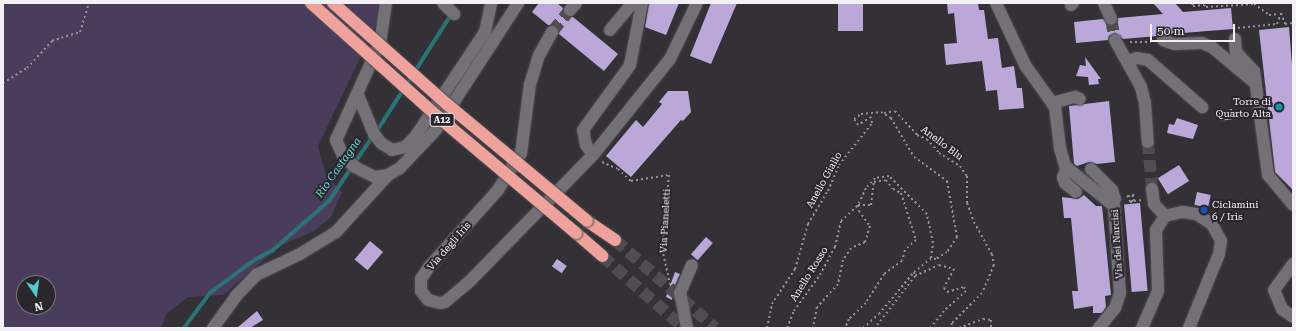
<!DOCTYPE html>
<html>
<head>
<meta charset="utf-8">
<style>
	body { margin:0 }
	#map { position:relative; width:1296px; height:331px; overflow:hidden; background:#333036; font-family:"Roboto Serif",serif }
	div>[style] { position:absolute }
	.green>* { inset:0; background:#4a3d5b }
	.stream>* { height:3.5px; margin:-1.75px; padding:0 1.75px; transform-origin:1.75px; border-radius:1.75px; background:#2c7376 }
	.building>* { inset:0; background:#bca8d8; transform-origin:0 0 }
	.minor-tunnel>* { height:12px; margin-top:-6px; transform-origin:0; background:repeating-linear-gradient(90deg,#504d52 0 12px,transparent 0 18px) }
	.highway-tunnel>* { height:12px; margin-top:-6px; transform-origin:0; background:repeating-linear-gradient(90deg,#504d52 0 12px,transparent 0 18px) }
	.path>* { height:2px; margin-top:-1px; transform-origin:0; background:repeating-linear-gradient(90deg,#959297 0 2px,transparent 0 5px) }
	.roads { filter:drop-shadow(0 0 1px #4e4c51) drop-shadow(0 0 1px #4e4c51) }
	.minor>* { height:12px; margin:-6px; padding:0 6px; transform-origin:6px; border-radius:6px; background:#737177 }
	.highway>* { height:12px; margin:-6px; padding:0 6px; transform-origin:6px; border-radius:6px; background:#eea29b }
	.bridges { filter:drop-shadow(0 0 1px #4e4c51) drop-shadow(0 0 1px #4e4c51) }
	.highway-bridge>* { height:12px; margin:-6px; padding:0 6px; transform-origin:6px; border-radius:6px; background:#eea29b }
	.dots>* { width:11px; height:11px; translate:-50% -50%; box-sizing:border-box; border:2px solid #29272c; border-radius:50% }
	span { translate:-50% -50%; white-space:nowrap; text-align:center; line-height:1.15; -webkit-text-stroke:4px #29272c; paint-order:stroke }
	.shield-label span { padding:1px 3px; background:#29272c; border:1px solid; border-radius:3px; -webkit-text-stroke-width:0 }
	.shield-label { font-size:9px; color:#f2f0f4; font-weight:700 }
	.poi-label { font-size:10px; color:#f2f0f4 }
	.right { translate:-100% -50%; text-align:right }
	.left { translate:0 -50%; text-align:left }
	.street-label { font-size:10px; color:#f2f0f4 }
	.water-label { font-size:11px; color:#67d3d8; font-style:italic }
	.frame { position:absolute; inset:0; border:4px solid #f2f0f4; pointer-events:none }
	.north { position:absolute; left:16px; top:275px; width:40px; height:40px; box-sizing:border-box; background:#29272c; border:1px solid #79777c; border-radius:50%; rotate:167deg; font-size:11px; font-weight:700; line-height:16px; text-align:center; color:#f2f0f4 }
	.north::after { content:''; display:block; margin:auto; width:14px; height:18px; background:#53cdca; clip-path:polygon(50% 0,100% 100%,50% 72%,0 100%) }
	.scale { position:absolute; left:1150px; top:24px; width:85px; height:18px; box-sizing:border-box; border:2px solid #f2f0f4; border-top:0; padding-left:5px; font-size:12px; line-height:14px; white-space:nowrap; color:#f2f0f4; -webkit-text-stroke:3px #29272c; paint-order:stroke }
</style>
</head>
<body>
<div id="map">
	<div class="green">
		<i style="clip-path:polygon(evenodd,3px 3px,379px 3px,381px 14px,318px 146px,326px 176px,342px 192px,331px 217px,314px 231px,280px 246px,223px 295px,188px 297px,167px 313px,161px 328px,3px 328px,3px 3px,24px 283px,48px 283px,48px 307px,24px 307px,24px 283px)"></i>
	</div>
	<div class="stream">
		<i style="left:377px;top:131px;width:138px;rotate:-57.5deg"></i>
		<i style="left:184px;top:328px;width:44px;rotate:-53.4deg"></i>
		<i style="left:210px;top:293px;width:57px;rotate:-36.5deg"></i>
		<i style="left:256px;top:259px;width:18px;rotate:-27deg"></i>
		<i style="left:272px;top:251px;width:76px;rotate:-41.3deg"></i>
		<i style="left:329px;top:201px;width:78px;rotate:-55.9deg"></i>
	</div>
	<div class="building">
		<i style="clip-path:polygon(539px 3px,557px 3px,563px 8px,565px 16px,573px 17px,618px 54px,604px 71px,559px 34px,556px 26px,548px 25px,532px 12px)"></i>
		<i style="clip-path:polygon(649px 3px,679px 3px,666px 35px,645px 27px)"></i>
		<i style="clip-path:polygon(711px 3px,737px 3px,711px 64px,690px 56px)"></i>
		<i style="left:838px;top:3px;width:25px;height:28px"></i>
		<i style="clip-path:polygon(947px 3px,978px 3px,979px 10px,984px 10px,988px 39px,998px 38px,1002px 68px,1014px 66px,1017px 88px,1022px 88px,1024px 108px,999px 110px,997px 90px,986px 91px,982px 61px,946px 65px,944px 44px,957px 43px,954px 13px,948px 14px)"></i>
		<i style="clip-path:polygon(1153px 3px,1175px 3px,1183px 12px,1231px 8px,1233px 29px,1170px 34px,1162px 33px,1157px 36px,1123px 39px,1115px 33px,1109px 36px,1108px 40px,1076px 43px,1074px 22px,1103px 19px,1111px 26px,1117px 24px,1118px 18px,1163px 14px)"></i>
		<i style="clip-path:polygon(1289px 27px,1293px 77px,1293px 190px,1275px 172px,1259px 30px)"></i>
		<i style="clip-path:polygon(1085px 57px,1101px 79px,1098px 79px,1099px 84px,1089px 85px,1088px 77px,1076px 76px,1080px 65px,1086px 66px)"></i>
		<i style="clip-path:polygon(668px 91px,688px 91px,691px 112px,683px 121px,681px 120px,631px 177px,606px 156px,636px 120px,643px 127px,662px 104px,659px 102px)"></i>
		<i style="clip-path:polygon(1109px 101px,1115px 162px,1097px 164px,1089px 162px,1077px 166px,1074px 164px,1069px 106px)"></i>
		<i style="clip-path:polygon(1232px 109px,1233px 119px,1220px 121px,1218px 112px)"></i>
		<i style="clip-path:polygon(1177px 118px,1198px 125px,1193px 139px,1167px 133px,1169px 124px,1174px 125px)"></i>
		<i style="left:1179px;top:165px;width:19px;height:25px;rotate:58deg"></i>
		<i style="left:1197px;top:192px;width:14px;height:13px;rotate:12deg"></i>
		<i style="clip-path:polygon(1084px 195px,1096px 206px,1102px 206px,1111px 295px,1105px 296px,1106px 307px,1102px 313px,1093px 313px,1093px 306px,1074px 309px,1072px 291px,1078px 291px,1071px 218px,1064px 218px,1062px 197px,1078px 199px)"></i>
		<i style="left:1140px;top:203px;width:88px;height:16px;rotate:85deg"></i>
		<i style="left:706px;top:237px;width:9px;height:23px;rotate:41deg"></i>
		<i style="left:370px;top:241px;width:17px;height:24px;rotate:40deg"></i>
		<i style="left:557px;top:259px;width:12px;height:9px;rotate:35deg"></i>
		<i style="clip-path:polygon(675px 272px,680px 274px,673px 290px,672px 300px,666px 297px)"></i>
		<i style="clip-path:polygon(257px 311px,263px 320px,250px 328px,237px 328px)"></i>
	</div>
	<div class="minor-tunnel">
		<i style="left:1111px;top:19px;width:21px;rotate:79deg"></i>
		<i style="left:552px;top:32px;width:28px;rotate:-51deg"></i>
		<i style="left:1148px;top:142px;width:47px;rotate:85.1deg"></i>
	</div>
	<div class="highway-tunnel">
		<i style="left:615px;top:240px;width:133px;rotate:41.3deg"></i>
		<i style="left:602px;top:256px;width:109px;rotate:41.3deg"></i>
	</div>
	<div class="path">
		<i style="left:1192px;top:3px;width:3px;rotate:72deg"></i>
		<i style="left:1193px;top:6px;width:11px;rotate:-5deg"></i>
		<i style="left:1204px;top:5px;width:3px;rotate:45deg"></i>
		<i style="left:1206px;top:7px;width:49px;rotate:-3.5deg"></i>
		<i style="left:1293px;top:3px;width:4px;rotate:90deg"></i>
		<i style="left:1254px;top:4px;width:19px;rotate:36deg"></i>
		<i style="left:1269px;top:15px;width:10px;rotate:-6deg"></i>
		<i style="left:1238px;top:28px;width:39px;rotate:-6deg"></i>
		<i style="left:1277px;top:24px;width:12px;rotate:-70deg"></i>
		<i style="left:1281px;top:13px;width:12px;rotate:70deg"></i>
		<i style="left:1285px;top:24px;width:8px;rotate:-7deg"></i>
		<i style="left:1130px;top:42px;width:21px"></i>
		<i style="left:3px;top:83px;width:28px;rotate:-32deg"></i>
		<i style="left:27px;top:68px;width:37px;rotate:-47deg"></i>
		<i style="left:52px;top:41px;width:29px;rotate:-18deg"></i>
		<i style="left:80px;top:32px;width:30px;rotate:-73deg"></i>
		<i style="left:884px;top:113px;width:11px;rotate:-10deg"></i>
		<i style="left:895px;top:111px;width:33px;rotate:47deg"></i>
		<i style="left:917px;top:135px;width:11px;rotate:22deg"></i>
		<i style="left:927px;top:139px;width:18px;rotate:49deg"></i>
		<i style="left:939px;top:153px;width:25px;rotate:32deg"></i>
		<i style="left:960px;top:166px;width:12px;rotate:55deg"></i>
		<i style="left:967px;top:176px;width:27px;rotate:90deg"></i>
		<i style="left:967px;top:203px;width:20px;rotate:70deg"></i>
		<i style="left:974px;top:222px;width:37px;rotate:61deg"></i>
		<i style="left:992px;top:254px;width:11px;rotate:80deg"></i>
		<i style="left:994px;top:265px;width:30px;rotate:113deg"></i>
		<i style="left:982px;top:293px;width:42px;rotate:135deg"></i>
		<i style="left:952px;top:323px;width:5px;rotate:101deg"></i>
		<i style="left:602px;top:162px;width:17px;rotate:24deg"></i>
		<i style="left:618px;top:169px;width:18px;rotate:43deg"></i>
		<i style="left:631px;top:181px;width:38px;rotate:-9deg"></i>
		<i style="left:669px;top:175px;width:74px;rotate:95.4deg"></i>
		<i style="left:662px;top:249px;width:37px;rotate:77deg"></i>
		<i style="left:1127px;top:197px;width:3px;rotate:-45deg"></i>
		<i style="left:1129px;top:195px;width:7px;rotate:82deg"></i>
		<i style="left:1130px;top:202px;width:2px"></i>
		<i style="left:1132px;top:202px;width:8px;rotate:-83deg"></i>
		<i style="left:1133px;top:194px;width:7px;rotate:82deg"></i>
		<i style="left:1134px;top:201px;width:9px;rotate:-6deg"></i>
		<i style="left:914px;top:272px;width:22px;rotate:-39deg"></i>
		<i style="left:915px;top:276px;width:26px;rotate:-25deg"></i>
		<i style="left:939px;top:265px;width:16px;rotate:15deg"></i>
		<i style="left:954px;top:269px;width:21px;rotate:118deg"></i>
		<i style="left:944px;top:288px;width:5px;rotate:53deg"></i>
		<i style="left:947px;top:292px;width:18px;rotate:-16deg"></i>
		<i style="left:964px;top:287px;width:4px;rotate:63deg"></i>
		<i style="left:966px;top:291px;width:30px;rotate:138deg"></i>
		<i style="left:944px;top:311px;width:22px;rotate:129deg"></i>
		<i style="left:767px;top:328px;width:25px;rotate:-78deg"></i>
		<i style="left:772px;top:304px;width:42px;rotate:-56.7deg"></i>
		<i style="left:795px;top:269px;width:47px;rotate:-73.9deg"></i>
		<i style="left:808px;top:224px;width:39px;rotate:-59deg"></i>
		<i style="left:828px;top:191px;width:28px;rotate:-67deg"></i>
		<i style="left:839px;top:165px;width:53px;rotate:-51.8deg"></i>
		<i style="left:872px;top:123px;width:6px;rotate:-99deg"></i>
		<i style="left:871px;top:117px;width:15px;rotate:148deg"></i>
		<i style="left:858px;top:125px;width:7px;rotate:-124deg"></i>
		<i style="left:854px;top:119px;width:9px;rotate:-36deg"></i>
		<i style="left:861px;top:114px;width:20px;rotate:-6deg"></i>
		<i style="left:881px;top:112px;width:12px;rotate:31deg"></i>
		<i style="left:891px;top:118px;width:45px;rotate:59.5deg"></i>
		<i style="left:914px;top:157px;width:41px;rotate:36deg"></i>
		<i style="left:947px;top:181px;width:57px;rotate:79.9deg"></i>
		<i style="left:957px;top:237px;width:18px;rotate:124deg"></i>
		<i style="left:947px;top:252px;width:13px;rotate:148deg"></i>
		<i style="left:936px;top:259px;width:5px;rotate:-169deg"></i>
		<i style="left:931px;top:258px;width:15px;rotate:-82deg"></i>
		<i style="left:933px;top:243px;width:30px;rotate:-102deg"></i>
		<i style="left:927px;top:214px;width:54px;rotate:-135deg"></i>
		<i style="left:889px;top:176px;width:14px;rotate:172deg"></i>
		<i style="left:875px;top:178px;width:13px;rotate:132deg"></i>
		<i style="left:866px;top:188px;width:19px;rotate:115deg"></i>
		<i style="left:858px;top:205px;width:6px;rotate:81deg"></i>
		<i style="left:859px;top:211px;width:19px;rotate:54deg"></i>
		<i style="left:870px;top:226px;width:17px;rotate:107deg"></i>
		<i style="left:865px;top:242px;width:15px;rotate:157deg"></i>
		<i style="left:851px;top:248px;width:14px;rotate:124deg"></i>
		<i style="left:843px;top:260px;width:25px;rotate:102deg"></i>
		<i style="left:838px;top:284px;width:31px;rotate:132deg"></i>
		<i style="left:817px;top:307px;width:21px;rotate:101deg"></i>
		<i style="left:787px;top:328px;width:18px;rotate:-68deg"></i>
		<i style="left:794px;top:311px;width:44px;rotate:-54.2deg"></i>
		<i style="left:820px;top:275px;width:32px;rotate:-62deg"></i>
		<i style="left:835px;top:247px;width:27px;rotate:-77deg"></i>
		<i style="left:841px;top:221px;width:23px;rotate:-43deg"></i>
		<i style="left:858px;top:205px;width:13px"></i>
		<i style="left:871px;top:205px;width:23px;rotate:-83deg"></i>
		<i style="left:874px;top:182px;width:12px;rotate:-9deg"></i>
		<i style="left:886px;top:180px;width:11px;rotate:52deg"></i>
		<i style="left:893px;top:189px;width:9px;rotate:27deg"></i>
		<i style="left:901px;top:193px;width:49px;rotate:72.3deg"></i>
		<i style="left:916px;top:240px;width:15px;rotate:138deg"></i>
		<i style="left:905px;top:250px;width:11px;rotate:105deg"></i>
		<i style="left:902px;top:261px;width:22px;rotate:144deg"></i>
		<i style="left:884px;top:274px;width:34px;rotate:122deg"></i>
		<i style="left:866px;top:303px;width:23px;rotate:137deg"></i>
		<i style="left:849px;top:319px;width:10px;rotate:114deg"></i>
		<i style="left:863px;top:328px;width:21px;rotate:-41deg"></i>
		<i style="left:879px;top:314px;width:55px;rotate:-50.2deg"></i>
		<i style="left:914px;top:272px;width:4px;rotate:76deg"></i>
		<i style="left:915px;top:276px;width:66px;rotate:127.6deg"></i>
		<i style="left:959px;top:328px;width:26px;rotate:-21deg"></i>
		<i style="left:983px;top:319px;width:8px;rotate:7deg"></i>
		<i style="left:991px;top:320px;width:8px;rotate:90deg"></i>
	</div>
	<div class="roads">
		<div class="minor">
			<i style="left:386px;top:3px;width:40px;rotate:98.5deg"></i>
			<i style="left:380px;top:43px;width:107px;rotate:114.4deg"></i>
			<i style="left:336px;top:140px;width:17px;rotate:66deg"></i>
			<i style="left:343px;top:156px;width:16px;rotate:43deg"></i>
			<i style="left:355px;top:167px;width:22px;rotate:27deg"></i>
			<i style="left:375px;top:177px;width:13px;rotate:-9deg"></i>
			<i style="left:388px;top:175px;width:14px;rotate:-30deg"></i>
			<i style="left:400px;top:168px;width:51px;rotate:-46.6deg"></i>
			<i style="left:435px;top:131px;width:153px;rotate:-57deg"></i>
			<i style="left:443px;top:3px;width:16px;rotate:45deg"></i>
			<i style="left:996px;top:3px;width:68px;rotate:64.9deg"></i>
			<i style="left:1025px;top:65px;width:52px;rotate:54.5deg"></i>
			<i style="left:1055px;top:107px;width:41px;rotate:83deg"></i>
			<i style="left:1060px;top:148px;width:19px;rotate:74deg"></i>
			<i style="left:1065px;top:166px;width:63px;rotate:39.2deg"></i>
			<i style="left:1114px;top:206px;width:87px;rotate:86.1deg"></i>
			<i style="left:1120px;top:293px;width:16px;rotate:108deg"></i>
			<i style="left:1115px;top:308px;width:26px;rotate:129deg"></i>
			<i style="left:1104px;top:3px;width:17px;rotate:66deg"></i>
			<i style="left:1071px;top:5px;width:3px;rotate:-45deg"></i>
			<i style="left:570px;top:10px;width:9px;rotate:-49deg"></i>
			<i style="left:610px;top:30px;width:35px;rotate:-50deg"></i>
			<i style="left:552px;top:32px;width:26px;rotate:119deg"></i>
			<i style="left:539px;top:55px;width:30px;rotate:107deg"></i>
			<i style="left:530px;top:84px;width:70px;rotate:97.4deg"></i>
			<i style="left:521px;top:153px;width:44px;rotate:121.9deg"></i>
			<i style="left:498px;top:190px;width:103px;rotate:131.9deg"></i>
			<i style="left:429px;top:267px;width:14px;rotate:124deg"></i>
			<i style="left:421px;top:279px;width:12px;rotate:90deg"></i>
			<i style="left:421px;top:291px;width:11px;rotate:52deg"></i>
			<i style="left:428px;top:300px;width:12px;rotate:14deg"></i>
			<i style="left:440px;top:303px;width:5px;rotate:-11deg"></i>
			<i style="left:445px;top:302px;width:33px;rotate:-40deg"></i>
			<i style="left:470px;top:281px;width:176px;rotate:-45.7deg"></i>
			<i style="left:593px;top:155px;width:123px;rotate:-51.3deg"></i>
			<i style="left:670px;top:59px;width:62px;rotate:-64.3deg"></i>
			<i style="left:1235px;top:39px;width:13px;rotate:86deg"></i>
			<i style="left:1236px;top:52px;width:26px;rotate:47deg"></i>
			<i style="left:1254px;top:71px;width:105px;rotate:82.3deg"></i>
			<i style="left:1268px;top:175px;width:39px;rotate:50deg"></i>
			<i style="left:1115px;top:40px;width:54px;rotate:61deg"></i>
			<i style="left:1141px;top:87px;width:16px;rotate:76deg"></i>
			<i style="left:1145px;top:103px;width:39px;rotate:86deg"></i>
			<i style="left:1163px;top:40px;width:12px;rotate:20deg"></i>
			<i style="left:1174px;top:44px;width:28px;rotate:-2deg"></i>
			<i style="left:1202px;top:43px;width:12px;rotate:24deg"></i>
			<i style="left:1213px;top:48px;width:56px;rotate:39.9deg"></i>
			<i style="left:1128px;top:61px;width:9px;rotate:-18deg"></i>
			<i style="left:1137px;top:58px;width:11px;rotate:10deg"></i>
			<i style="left:1148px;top:60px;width:72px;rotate:41deg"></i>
			<i style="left:358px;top:95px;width:42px;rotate:67.7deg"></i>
			<i style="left:374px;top:134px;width:11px;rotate:52deg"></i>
			<i style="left:381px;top:143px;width:13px;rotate:32deg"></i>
			<i style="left:392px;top:150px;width:13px;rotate:-13deg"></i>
			<i style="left:405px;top:147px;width:14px;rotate:-45deg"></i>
			<i style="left:415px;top:137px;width:126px;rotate:-56.3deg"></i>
			<i style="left:485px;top:32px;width:30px;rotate:-78deg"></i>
			<i style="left:1052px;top:103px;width:24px;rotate:-15deg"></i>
			<i style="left:1075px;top:97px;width:5px;rotate:22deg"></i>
			<i style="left:593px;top:155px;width:12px;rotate:-125deg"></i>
			<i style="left:586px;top:145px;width:15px;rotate:-101deg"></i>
			<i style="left:583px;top:130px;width:80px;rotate:-54.1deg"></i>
			<i style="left:630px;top:65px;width:63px;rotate:-79deg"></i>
			<i style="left:1067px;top:168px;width:10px;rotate:114deg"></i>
			<i style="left:1063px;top:177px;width:6px;rotate:72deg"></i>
			<i style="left:1065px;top:183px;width:14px;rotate:39deg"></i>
			<i style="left:1091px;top:169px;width:30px;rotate:45deg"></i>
			<i style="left:1112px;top:190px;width:9px;rotate:72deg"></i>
			<i style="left:1115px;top:199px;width:5px;rotate:127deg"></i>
			<i style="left:1152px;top:189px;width:15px;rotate:82deg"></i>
			<i style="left:1154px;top:204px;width:16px;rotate:47deg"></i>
			<i style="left:1293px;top:264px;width:32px;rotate:126deg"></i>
			<i style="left:1274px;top:290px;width:21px;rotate:67deg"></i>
			<i style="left:1282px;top:309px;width:14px;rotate:36deg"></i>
			<i style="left:213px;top:328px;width:39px;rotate:-54deg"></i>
			<i style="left:236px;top:296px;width:29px;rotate:-46deg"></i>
			<i style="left:256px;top:275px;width:49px;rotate:-25.5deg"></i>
			<i style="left:300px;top:254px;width:42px;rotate:-31.4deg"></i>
			<i style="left:336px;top:232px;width:77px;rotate:-47.6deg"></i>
			<i style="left:687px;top:328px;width:36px;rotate:-101deg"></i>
			<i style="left:680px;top:293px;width:30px;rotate:-67deg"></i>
			<i style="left:1142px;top:328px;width:40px;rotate:-66.6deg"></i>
			<i style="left:1158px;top:291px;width:61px;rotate:-91.9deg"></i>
			<i style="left:1156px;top:230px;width:17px;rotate:-57deg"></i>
			<i style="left:1165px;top:216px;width:18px;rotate:-13deg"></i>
			<i style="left:1183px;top:212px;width:13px;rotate:9deg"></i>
			<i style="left:1196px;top:214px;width:19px;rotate:32deg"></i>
			<i style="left:1212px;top:224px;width:19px;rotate:62deg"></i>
			<i style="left:1221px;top:241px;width:13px;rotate:99deg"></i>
			<i style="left:1219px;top:254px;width:80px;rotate:112.1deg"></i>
		</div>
		<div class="highway">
			<i style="left:587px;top:221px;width:34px;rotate:34deg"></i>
			<i style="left:576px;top:233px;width:35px;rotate:41deg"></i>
		</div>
	</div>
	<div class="bridges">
		<div class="highway-bridge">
			<i style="left:311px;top:3px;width:169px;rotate:41.9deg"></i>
			<i style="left:437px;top:116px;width:182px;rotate:40.1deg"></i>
			<i style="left:333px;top:3px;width:154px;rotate:41.6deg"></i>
			<i style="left:448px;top:105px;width:181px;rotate:39.8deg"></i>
		</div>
	</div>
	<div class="dots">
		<i style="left:1279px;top:107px;background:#0f9aa8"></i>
		<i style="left:1204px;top:210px;background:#1a4fb4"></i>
	</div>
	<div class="shield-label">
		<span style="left:442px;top:120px">A12</span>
	</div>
	<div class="poi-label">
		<span class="right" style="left:1271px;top:107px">Torre di<br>Quarto Alta</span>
		<span class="left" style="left:1212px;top:210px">Ciclamini<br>6 / Iris</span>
	</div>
	<div class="street-label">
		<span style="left:942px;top:143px;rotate:37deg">Anello Blu</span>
		<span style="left:824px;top:180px;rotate:-61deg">Anello Giallo</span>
		<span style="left:665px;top:221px;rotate:-87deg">Via Pianeletti</span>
		<span style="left:1117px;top:244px;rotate:-94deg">Via dei Narcisi</span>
		<span style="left:449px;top:246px;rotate:-49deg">Via degli Iris</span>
		<span style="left:809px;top:274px;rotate:-58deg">Anello Rosso</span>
	</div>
	<div class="water-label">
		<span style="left:339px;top:168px;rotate:-55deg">Rio Castagna</span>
	</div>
	<div class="frame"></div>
	<div class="north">N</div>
	<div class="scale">50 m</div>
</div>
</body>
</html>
